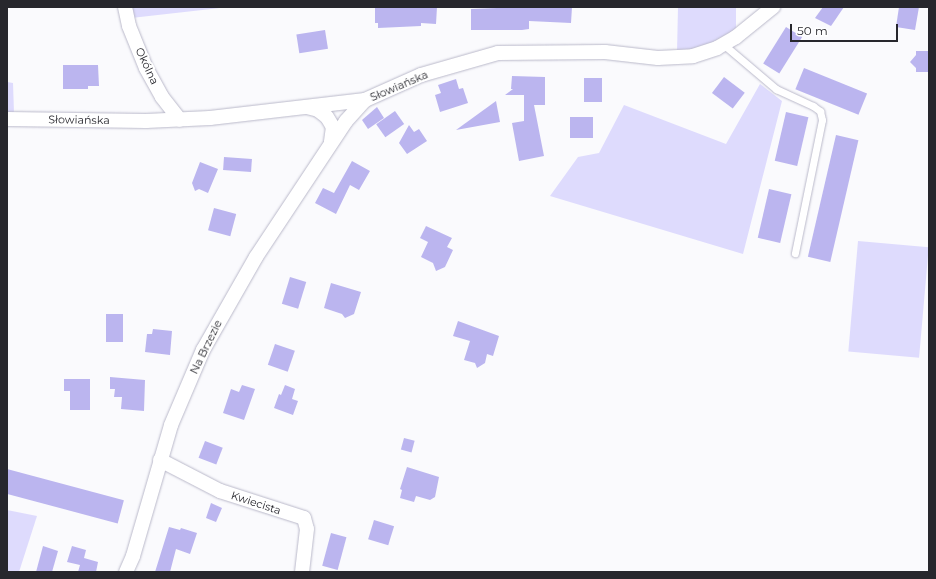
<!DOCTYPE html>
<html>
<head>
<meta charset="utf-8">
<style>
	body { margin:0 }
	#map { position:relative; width:936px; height:579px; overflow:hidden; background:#fafafd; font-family:Montserrat,sans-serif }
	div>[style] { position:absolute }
	.green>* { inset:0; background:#dedbfd; transform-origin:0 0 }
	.building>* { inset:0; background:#bbb5ef; transform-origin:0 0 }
	.roads { filter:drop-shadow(0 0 1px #bab9ca) drop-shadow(0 0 1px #bab9ca) }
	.service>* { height:7px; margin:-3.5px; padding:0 3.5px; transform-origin:3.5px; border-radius:3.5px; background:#fff }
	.minor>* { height:14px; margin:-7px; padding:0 7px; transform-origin:7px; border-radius:7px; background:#fff }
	span { translate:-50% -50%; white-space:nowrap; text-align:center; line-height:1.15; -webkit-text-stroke:3.5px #fff; paint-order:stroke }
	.street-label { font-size:11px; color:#27272d }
	.frame { position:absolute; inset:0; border:8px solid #27272d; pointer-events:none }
	.scale { position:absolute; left:790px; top:24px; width:108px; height:18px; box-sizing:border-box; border:2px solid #27272d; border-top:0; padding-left:5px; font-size:12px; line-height:14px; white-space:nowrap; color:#27272d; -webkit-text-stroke:3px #fff; paint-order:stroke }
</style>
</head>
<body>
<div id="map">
	<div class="green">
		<i style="clip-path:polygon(130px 7px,229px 7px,131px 18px)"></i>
		<i style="clip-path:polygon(678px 7px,736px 7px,736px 29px,708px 45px,677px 53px)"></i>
		<i style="clip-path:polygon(7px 82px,13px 83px,14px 113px,7px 113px)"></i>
		<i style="clip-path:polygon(760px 84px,782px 101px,743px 254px,550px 196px,578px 157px,599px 153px,624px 105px,726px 144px)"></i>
		<i style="left:858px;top:241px;width:71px;height:111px;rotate:5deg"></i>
		<i style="clip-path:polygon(7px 510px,37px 516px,19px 572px,7px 572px)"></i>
	</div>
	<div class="building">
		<i style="clip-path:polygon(375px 7px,437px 7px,436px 24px,421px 23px,421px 26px,378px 28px,378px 23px,375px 23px)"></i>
		<i style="clip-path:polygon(521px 7px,572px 7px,571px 23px,529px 21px,529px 29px,522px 30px,471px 30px,471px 9px)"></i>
		<i style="clip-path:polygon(823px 7px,844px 7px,831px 26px,815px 18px)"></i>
		<i style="clip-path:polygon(899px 7px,919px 7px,915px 30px,896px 27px)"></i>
		<i style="left:786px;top:27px;width:19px;height:43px;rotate:32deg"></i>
		<i style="left:325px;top:30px;width:19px;height:29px;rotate:81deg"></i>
		<i style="clip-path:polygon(916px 51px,929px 51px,929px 72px,916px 72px,916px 68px,910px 62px,916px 55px)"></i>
		<i style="clip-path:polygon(63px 65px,98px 65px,99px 86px,88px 86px,88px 89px,63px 89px)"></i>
		<i style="left:804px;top:68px;width:68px;height:23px;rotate:22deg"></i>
		<i style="clip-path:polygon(512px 76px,545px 77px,545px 105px,534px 105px,544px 156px,519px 161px,512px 123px,524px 121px,524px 95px,505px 95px,513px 89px,511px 89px)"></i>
		<i style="left:724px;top:77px;width:26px;height:20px;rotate:37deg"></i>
		<i style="left:584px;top:78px;width:18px;height:24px"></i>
		<i style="clip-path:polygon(456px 79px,459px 89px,463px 88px,468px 103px,440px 112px,435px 95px,441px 93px,438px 85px)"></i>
		<i style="clip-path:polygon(496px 101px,500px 122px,456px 130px)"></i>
		<i style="clip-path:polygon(377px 107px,384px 118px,368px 129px,362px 120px)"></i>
		<i style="left:395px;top:111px;width:16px;height:23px;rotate:55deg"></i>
		<i style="left:786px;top:112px;width:23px;height:50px;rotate:13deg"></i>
		<i style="left:570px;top:117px;width:23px;height:21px"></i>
		<i style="clip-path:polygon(409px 125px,414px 132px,419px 129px,427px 141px,407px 154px,399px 143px)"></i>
		<i style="left:836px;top:135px;width:23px;height:125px;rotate:13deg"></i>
		<i style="left:224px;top:157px;width:28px;height:13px;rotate:4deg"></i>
		<i style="clip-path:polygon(352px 161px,370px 171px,359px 190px,350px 185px,336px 214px,315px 203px,323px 188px,334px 193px)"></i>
		<i style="clip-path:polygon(200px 162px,218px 169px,208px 193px,199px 189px,195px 191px,192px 183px)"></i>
		<i style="left:769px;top:189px;width:23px;height:50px;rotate:13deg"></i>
		<i style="left:214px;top:208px;width:23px;height:23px;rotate:15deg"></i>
		<i style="clip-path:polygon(426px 226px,452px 238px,447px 247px,453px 250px,445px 267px,436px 271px,433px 263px,421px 257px,428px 242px,420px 238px)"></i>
		<i style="left:290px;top:277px;width:17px;height:28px;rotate:17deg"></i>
		<i style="clip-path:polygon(331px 283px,361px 292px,354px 314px,345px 318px,342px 314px,324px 308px)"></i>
		<i style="left:106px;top:314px;width:17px;height:28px"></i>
		<i style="clip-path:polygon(458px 321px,499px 336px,493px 356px,487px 354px,485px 363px,477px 368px,475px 363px,464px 360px,470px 341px,453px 336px)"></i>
		<i style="clip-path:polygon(153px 329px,172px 331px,170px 355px,145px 352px,147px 334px,152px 334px)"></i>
		<i style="left:275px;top:344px;width:21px;height:22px;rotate:19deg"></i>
		<i style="clip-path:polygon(110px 377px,145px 380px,144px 411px,121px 409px,122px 397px,114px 397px,115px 389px,110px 389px)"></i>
		<i style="clip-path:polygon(64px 379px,90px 379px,90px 410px,70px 410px,70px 391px,64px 391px)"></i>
		<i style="clip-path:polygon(242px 385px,255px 389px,244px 420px,223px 413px,231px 389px,239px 392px)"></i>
		<i style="clip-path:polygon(285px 385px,295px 389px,292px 399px,298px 401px,293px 415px,274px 408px,279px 394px,281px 395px)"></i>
		<i style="left:404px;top:438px;width:11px;height:12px;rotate:15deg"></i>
		<i style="left:205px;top:441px;width:19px;height:18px;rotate:21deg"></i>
		<i style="clip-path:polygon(407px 467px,439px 477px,435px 497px,430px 500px,416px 496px,414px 502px,400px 498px,402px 490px,400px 489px)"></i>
		<i style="left:7px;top:469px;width:121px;height:24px;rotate:15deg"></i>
		<i style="clip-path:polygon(211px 503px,222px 508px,216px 522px,206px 518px)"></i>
		<i style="left:374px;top:520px;width:21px;height:20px;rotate:17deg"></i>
		<i style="clip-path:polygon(169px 527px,180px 530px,181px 528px,197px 533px,190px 554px,176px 549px,170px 572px,155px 572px)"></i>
		<i style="left:331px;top:533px;width:16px;height:34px;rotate:15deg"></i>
		<i style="clip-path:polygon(43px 546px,58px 551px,52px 572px,36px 572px)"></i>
		<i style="clip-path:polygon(72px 546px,86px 550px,84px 558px,98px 562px,96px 572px,78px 572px,80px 565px,67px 562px)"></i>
	</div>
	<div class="roads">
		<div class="service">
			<i style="left:723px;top:44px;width:70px;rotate:40.3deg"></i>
			<i style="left:776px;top:89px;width:41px;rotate:24.7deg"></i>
			<i style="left:813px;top:106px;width:9px;rotate:36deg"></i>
			<i style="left:820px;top:111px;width:9px;rotate:77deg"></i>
			<i style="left:822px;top:120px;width:136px;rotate:101.5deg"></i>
		</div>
		<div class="minor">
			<i style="left:125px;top:7px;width:19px;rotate:78deg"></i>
			<i style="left:129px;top:26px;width:45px;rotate:68deg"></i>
			<i style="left:146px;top:68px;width:33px;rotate:61deg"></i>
			<i style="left:162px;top:97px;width:29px;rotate:52deg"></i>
			<i style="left:307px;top:107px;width:11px;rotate:15deg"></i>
			<i style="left:318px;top:110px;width:11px;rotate:38deg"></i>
			<i style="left:327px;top:117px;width:12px;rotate:59deg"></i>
			<i style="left:333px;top:127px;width:15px;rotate:98deg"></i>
			<i style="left:7px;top:119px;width:139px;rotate:0.8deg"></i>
			<i style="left:146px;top:121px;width:64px;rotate:-2.7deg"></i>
			<i style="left:210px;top:118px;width:156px;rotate:-6.6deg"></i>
			<i style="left:365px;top:100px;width:61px;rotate:-24.1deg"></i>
			<i style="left:421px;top:75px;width:80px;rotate:-15.9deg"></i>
			<i style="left:498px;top:53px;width:107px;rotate:-0.5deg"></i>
			<i style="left:605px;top:52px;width:53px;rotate:6.5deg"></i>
			<i style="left:658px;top:58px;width:35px;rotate:-3deg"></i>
			<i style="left:693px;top:56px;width:25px;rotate:-18deg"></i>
			<i style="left:717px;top:48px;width:22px;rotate:-30deg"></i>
			<i style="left:736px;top:37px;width:48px;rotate:-39deg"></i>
			<i style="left:160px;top:460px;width:68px;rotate:27.3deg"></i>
			<i style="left:220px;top:491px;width:88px;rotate:17.8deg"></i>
			<i style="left:304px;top:518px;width:11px;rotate:75deg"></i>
			<i style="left:307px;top:529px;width:43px;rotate:96.6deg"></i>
			<i style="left:126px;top:572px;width:17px;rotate:-66deg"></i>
			<i style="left:133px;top:556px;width:136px;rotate:-73.8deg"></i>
			<i style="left:171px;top:425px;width:82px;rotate:-66.9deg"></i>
			<i style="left:203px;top:350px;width:107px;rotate:-60.3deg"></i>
			<i style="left:256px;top:257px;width:163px;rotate:-56.5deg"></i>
			<i style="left:346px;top:121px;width:28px;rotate:-48deg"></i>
		</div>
	</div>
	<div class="street-label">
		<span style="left:147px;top:66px;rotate:65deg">Okólna</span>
		<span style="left:399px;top:86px;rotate:-23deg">Słowiańska</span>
		<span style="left:79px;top:120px;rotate:1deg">Słowiańska</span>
		<span style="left:206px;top:347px;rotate:-64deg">Na Brzezie</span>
		<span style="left:256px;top:503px;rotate:18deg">Kwiecista</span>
	</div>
	<div class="frame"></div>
	<div class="scale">50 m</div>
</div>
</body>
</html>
